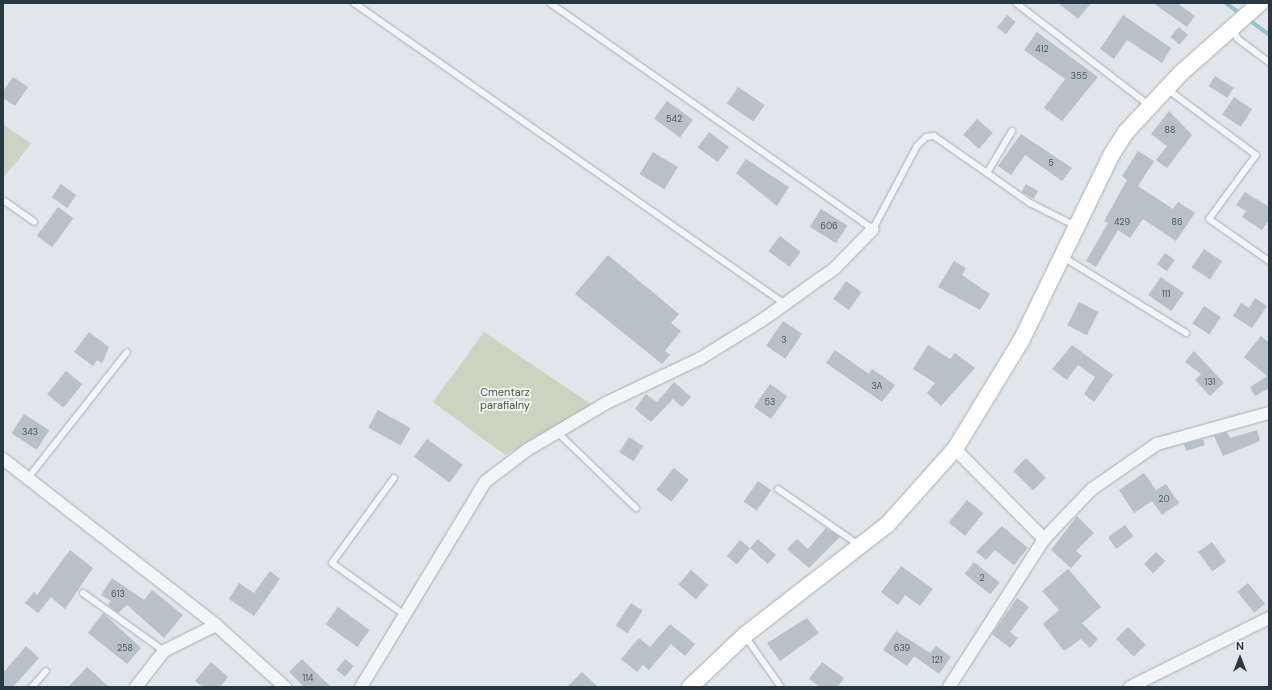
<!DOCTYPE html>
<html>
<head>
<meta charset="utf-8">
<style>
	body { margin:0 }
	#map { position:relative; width:1272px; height:690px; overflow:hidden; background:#e0e6ea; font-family:"DM Sans",sans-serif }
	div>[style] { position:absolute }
	.green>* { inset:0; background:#cbd4c1 }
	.stream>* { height:3.5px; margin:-1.75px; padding:0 1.75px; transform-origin:1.75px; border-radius:1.75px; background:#9abfcb }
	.building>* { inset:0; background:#b7c1c7; transform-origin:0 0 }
	.roads { filter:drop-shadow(0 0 1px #a5aeb4) drop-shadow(0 0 1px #a5aeb4) }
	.lane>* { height:6px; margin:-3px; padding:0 3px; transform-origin:3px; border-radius:3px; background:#f3f6f8 }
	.street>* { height:12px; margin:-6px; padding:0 6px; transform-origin:6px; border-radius:6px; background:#f3f6f8 }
	.secondary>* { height:16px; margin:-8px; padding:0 8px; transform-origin:8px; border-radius:8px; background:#fff }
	span { translate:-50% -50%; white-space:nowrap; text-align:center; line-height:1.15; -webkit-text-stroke:3.5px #f0f5f7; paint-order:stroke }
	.number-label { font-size:9px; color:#4c5a63 }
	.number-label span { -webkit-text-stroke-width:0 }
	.park-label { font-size:11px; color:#485e35 }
	.frame { position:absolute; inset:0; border:4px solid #283842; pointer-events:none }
	.north { position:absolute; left:1220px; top:638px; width:40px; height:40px; -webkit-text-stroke:3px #f0f5f7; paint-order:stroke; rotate:0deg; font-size:11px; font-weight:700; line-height:16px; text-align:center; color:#283842 }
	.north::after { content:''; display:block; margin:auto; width:14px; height:18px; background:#283842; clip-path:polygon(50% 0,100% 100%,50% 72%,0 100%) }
</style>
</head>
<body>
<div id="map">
	<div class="green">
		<i style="clip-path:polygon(3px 124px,31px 144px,3px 178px)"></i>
		<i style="clip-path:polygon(484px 332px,594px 406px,505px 455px,433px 402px)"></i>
	</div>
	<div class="stream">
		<i style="left:1226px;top:3px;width:19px;rotate:36deg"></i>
		<i style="left:1248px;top:19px;width:26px;rotate:36deg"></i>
	</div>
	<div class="building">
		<i style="clip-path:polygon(1058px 3px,1091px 3px,1078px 19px)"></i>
		<i style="clip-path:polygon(1153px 3px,1177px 3px,1195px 16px,1187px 27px)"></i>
		<i style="left:1007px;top:15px;width:11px;height:16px;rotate:38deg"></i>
		<i style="clip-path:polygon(1123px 15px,1171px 48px,1162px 63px,1127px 40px,1114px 59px,1100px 49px)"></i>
		<i style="left:1179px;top:27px;width:12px;height:13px;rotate:42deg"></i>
		<i style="clip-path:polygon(1037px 32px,1098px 77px,1062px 121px,1044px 108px,1065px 79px,1024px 50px)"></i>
		<i style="left:1215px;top:76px;width:22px;height:12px;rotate:32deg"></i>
		<i style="clip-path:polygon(13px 77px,28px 87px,15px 106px,3px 98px,3px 91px)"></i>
		<i style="left:738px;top:87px;width:32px;height:20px;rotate:34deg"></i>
		<i style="left:1234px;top:97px;width:22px;height:21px;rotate:34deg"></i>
		<i style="left:667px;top:101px;width:32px;height:22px;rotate:36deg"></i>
		<i style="clip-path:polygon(1169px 111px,1192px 135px,1167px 168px,1156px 160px,1167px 146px,1151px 134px)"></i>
		<i style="left:977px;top:119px;width:21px;height:21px;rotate:41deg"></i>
		<i style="left:709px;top:132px;width:25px;height:19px;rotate:37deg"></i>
		<i style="clip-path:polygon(1021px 134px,1072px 168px,1062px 181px,1025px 155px,1011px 175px,998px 166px)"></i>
		<i style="clip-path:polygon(1138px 151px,1154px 161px,1138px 186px,1173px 209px,1178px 202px,1195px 213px,1176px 241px,1143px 219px,1130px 238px,1118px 230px,1096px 267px,1086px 261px,1108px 223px,1104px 221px,1127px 180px,1122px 176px)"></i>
		<i style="left:653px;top:152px;width:29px;height:26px;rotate:31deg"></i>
		<i style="clip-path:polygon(746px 159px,789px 187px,777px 206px,736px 173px)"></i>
		<i style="left:61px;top:184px;width:19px;height:16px;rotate:36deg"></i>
		<i style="left:1026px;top:184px;width:14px;height:9px;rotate:30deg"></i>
		<i style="clip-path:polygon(1245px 192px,1269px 207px,1269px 220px,1262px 230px,1242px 217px,1246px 211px,1236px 205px)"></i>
		<i style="left:58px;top:207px;width:19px;height:36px;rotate:36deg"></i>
		<i style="left:821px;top:209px;width:31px;height:21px;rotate:32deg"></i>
		<i style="left:780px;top:236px;width:26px;height:19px;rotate:37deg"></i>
		<i style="left:1204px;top:249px;width:22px;height:22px;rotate:34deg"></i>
		<i style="left:1165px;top:253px;width:12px;height:14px;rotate:35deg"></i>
		<i style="clip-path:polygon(608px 255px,679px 314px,671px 323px,681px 331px,665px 351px,670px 355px,662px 364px,575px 294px)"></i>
		<i style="clip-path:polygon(954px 261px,966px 268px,962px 275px,990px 294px,980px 310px,938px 287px)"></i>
		<i style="left:1161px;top:277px;width:28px;height:22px;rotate:35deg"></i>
		<i style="left:846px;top:281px;width:19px;height:22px;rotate:35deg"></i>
		<i style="clip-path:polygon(1255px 298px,1267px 306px,1252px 328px,1233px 316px,1241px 303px,1249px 308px)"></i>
		<i style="left:1079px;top:302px;width:22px;height:26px;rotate:27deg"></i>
		<i style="left:1204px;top:306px;width:20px;height:21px;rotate:33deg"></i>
		<i style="left:783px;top:321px;width:23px;height:30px;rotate:34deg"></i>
		<i style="clip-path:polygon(89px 332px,109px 347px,102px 363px,97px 360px,93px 366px,74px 352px)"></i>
		<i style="clip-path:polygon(1261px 336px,1269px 343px,1269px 388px,1255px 396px,1250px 387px,1267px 376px,1244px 357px)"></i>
		<i style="clip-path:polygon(928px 345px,950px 359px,955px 353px,975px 368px,941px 406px,927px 393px,935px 383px,913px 369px)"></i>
		<i style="clip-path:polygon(1072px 345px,1113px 375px,1094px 402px,1084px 394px,1095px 377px,1078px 365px,1067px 380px,1052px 369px)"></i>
		<i style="clip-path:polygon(835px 350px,869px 374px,872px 369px,895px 385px,882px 402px,826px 363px)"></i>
		<i style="clip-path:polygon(1194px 351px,1224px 383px,1210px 396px,1195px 380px,1201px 374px,1185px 362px)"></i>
		<i style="left:66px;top:371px;width:21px;height:30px;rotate:39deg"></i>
		<i style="clip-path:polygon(674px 382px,691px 397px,682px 407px,673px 399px,651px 422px,635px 409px,646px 394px,657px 402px)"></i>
		<i style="left:770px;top:384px;width:21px;height:28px;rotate:35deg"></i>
		<i style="left:378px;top:410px;width:37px;height:20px;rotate:29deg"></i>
		<i style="left:24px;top:414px;width:30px;height:23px;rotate:33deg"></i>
		<i style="clip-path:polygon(1257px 430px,1260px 441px,1223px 456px,1214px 436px,1227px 432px,1230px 438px)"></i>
		<i style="left:629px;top:437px;width:17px;height:18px;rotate:33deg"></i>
		<i style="left:427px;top:439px;width:44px;height:22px;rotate:36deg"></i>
		<i style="clip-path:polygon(1203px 439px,1205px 445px,1186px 451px,1184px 444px)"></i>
		<i style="left:1026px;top:458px;width:28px;height:18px;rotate:45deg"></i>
		<i style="left:674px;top:468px;width:19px;height:28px;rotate:39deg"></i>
		<i style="clip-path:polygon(1144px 473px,1156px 490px,1166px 484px,1179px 503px,1162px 515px,1152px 501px,1134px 513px,1119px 490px)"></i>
		<i style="left:758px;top:481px;width:16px;height:25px;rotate:35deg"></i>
		<i style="left:967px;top:500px;width:21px;height:29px;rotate:39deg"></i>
		<i style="clip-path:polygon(1077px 516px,1094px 533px,1076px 551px,1082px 556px,1071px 568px,1051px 550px)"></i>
		<i style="left:1125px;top:525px;width:14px;height:21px;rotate:54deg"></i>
		<i style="clip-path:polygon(1002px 526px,1028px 548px,1014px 565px,995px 550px,986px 560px,976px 552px)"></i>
		<i style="clip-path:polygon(826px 528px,840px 537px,809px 568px,787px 549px,797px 539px,808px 549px)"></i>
		<i style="left:758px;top:539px;width:24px;height:12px;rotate:42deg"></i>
		<i style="left:740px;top:540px;width:13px;height:21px;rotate:39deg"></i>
		<i style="left:1212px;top:542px;width:24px;height:17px;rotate:54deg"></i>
		<i style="clip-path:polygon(70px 550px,93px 568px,65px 609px,51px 597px,38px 613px,25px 603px,34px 592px,37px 595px)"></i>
		<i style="left:1156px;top:552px;width:13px;height:17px;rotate:45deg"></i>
		<i style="left:974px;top:562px;width:33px;height:15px;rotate:39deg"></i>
		<i style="clip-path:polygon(901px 566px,933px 589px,920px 606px,905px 595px,898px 605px,881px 592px)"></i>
		<i style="clip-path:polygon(1068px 569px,1101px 607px,1082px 623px,1098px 639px,1090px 648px,1081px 639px,1064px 651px,1043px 624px,1059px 610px,1042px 591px)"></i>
		<i style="left:691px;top:570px;width:23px;height:19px;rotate:41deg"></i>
		<i style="clip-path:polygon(270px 571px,280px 579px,254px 616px,229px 599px,239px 583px,254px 593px)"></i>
		<i style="clip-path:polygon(112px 578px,144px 600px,152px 590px,183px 615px,164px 638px,127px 605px,118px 613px,108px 605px,111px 601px,101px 595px)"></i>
		<i style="left:1248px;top:583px;width:27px;height:14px;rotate:51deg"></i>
		<i style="clip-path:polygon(1017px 598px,1029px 607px,1010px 632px,1018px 638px,1010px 648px,992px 634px)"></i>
		<i style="left:631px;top:603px;width:14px;height:27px;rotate:34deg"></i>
		<i style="left:338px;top:607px;width:39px;height:21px;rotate:36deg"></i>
		<i style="clip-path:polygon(103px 613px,141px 648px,127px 664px,88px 633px)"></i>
		<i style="clip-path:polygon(807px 618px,819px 633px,780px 661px,767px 643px)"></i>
		<i style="clip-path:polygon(670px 624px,695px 644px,685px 656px,671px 644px,649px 670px,643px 665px,637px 672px,621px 659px,639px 638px,650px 647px)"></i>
		<i style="left:1128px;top:627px;width:25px;height:17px;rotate:45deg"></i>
		<i style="clip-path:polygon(896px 631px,930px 653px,936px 646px,951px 657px,939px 674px,914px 656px,907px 666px,883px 650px)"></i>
		<i style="clip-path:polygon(26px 646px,39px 658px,13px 687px,3px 687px,3px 673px)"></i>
		<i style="clip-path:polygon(302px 659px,331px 687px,304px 687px,289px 672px)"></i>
		<i style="left:345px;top:659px;width:11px;height:14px;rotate:38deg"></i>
		<i style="clip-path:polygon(211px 662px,228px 677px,220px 687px,203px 687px,195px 681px)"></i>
		<i style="clip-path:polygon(822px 662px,844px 678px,838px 687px,820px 687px,809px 679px)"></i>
		<i style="clip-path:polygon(87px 667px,109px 687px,68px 687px)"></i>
		<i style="clip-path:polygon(582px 672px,598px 687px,567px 687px)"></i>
	</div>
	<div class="roads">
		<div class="lane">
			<i style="left:354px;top:3px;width:526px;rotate:34.93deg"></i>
			<i style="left:550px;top:3px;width:394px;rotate:35deg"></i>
			<i style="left:873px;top:229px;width:94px;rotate:-62.1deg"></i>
			<i style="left:917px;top:146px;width:13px;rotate:-45deg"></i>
			<i style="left:926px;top:137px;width:8px;rotate:-7deg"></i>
			<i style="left:934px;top:136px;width:117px;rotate:34.9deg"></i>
			<i style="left:1030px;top:203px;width:51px;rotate:26.6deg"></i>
			<i style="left:1016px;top:3px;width:168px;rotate:37.5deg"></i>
			<i style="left:1233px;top:28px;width:12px;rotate:66deg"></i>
			<i style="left:1238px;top:39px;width:39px;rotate:37deg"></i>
			<i style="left:1167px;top:89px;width:111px;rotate:36.6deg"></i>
			<i style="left:1256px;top:155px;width:79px;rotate:126.3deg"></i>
			<i style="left:1209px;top:219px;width:73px;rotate:35deg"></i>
			<i style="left:987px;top:173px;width:49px;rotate:-59.2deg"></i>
			<i style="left:3px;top:200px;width:38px;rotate:35deg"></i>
			<i style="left:1063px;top:257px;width:145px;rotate:31.7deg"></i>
			<i style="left:557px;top:432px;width:110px;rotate:43.9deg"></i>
			<i style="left:28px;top:478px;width:160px;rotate:-51.8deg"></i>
			<i style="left:394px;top:478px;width:105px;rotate:126.1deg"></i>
			<i style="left:332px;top:563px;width:90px;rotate:35.5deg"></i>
			<i style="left:778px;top:489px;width:98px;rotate:34.7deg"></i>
			<i style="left:83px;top:593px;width:100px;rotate:35.6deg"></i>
			<i style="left:745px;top:636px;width:62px;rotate:54.8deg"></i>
			<i style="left:32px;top:687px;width:21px;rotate:-49deg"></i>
		</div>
		<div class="street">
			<i style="left:955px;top:449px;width:127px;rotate:45.3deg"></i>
			<i style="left:3px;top:459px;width:270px;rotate:37.9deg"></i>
			<i style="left:216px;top:625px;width:93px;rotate:41.9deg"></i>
			<i style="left:136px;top:687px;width:46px;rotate:-52.1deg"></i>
			<i style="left:164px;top:651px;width:58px;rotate:-26.6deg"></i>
			<i style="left:361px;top:687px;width:240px;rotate:-58.8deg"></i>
			<i style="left:485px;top:482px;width:53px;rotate:-37.3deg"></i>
			<i style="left:527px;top:450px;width:92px;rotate:-30.7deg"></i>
			<i style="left:606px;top:403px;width:105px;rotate:-25.3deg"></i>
			<i style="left:701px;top:358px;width:70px;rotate:-31.7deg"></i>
			<i style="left:761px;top:321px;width:91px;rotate:-35.6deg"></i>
			<i style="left:835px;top:268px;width:54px;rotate:-45.7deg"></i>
			<i style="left:949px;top:687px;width:176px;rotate:-57.3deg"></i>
			<i style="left:1044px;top:539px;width:69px;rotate:-46.2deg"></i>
			<i style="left:1092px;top:489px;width:79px;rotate:-34.7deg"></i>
			<i style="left:1157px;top:444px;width:116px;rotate:-15.5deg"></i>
			<i style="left:1130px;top:687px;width:155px;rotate:-26.4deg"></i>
		</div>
		<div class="secondary">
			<i style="left:690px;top:687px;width:76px;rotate:-43.4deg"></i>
			<i style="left:745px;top:635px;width:180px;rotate:-37.8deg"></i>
			<i style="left:887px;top:525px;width:102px;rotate:-48.2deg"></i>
			<i style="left:955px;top:449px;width:127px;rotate:-58.6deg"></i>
			<i style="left:1021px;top:341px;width:208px;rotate:-64.1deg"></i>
			<i style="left:1112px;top:154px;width:26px;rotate:-58deg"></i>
			<i style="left:1126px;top:132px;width:81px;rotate:-47deg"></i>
			<i style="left:1181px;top:73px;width:106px;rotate:-41.5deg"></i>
		</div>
	</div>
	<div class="number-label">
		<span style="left:1042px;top:49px">412</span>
		<span style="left:1079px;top:76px">355</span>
		<span style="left:674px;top:119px">542</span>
		<span style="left:1170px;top:130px">88</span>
		<span style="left:1051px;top:163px">5</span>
		<span style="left:1122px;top:222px">429</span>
		<span style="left:1177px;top:222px">86</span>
		<span style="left:829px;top:226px">606</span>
		<span style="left:1166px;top:294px">111</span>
		<span style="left:784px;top:340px">3</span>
		<span style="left:1210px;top:382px">131</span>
		<span style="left:877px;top:386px">3A</span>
		<span style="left:770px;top:402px">53</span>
		<span style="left:30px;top:432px">343</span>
		<span style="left:1164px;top:499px">20</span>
		<span style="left:982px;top:578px">2</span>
		<span style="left:118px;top:594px">613</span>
		<span style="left:125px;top:648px">258</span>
		<span style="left:902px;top:648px">639</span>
		<span style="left:937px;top:660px">121</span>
		<span style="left:308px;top:678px">114</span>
	</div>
	<div class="park-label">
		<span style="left:505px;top:399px">Cmentarz<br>parafialny</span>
	</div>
	<div class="frame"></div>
	<div class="north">N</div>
</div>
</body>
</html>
